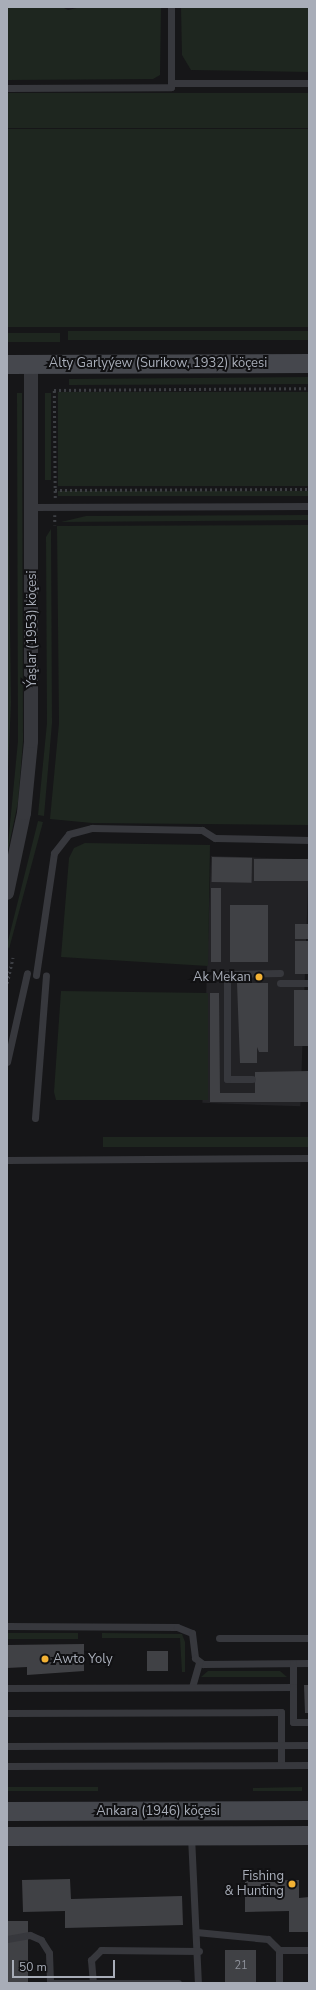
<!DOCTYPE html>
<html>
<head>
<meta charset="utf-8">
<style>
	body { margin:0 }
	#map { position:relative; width:316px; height:1990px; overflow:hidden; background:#161618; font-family:"Nunito Sans",sans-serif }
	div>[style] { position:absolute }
	.built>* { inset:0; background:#222225; transform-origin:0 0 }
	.green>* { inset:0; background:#1e261f; transform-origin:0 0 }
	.building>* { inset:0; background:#404145; transform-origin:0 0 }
	.path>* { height:2.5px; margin-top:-1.25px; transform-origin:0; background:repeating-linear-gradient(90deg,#3d3f44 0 2px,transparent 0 5px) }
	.lane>* { height:7px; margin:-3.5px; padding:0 3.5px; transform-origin:3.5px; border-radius:3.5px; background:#37383d }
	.street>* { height:14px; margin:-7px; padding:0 7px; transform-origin:7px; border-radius:7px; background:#37383d }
	.secondary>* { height:19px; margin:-9.5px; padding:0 9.5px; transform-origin:9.5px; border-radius:9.5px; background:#45474d }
	.dots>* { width:11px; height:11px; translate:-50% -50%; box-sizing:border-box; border:2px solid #111113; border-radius:50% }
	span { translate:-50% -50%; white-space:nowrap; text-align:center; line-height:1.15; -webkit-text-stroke:4px #111113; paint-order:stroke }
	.number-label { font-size:11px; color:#8e929b }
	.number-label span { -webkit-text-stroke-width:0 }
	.street-label { font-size:13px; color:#a8adb8 }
	.poi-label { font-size:13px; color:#a8adb8 }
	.right { translate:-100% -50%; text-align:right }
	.left { translate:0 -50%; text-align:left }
	.frame { position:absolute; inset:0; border:8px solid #a8adb8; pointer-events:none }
	.scale { position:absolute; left:12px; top:1960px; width:103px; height:18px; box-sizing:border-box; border:2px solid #a8adb8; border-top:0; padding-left:5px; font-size:12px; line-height:14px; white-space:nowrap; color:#a8adb8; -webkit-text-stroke:3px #111113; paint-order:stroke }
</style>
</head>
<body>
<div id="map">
	<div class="built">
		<i style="left:211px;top:856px;width:98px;height:247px;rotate:2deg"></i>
	</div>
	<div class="green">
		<i style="clip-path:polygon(7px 7px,62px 7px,68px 10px,81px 7px,161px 7px,160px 75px,153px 79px,7px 80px)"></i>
		<i style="clip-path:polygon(181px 7px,309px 7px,309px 72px,191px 70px,182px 55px)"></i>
		<i style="left:309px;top:93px;width:35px;height:302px;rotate:90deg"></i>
		<i style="left:309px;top:129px;width:198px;height:302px;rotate:90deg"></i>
		<i style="left:309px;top:331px;width:9px;height:241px;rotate:90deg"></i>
		<i style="left:7px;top:333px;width:53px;height:9px"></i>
		<i style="clip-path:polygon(309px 377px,309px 384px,69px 385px,69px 379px)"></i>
		<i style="left:309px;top:392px;width:94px;height:251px;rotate:90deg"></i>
		<i style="clip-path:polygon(7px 393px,11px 703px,7px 791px)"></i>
		<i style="clip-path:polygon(17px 393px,22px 393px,23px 741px,18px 802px,7px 855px,18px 741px)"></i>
		<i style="left:45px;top:393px;width:6px;height:87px"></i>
		<i style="left:309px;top:491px;width:5px;height:251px;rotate:90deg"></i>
		<i style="clip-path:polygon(309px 515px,309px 520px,61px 522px,86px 516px)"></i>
		<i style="clip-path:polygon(309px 525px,309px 825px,92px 823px,50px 819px,59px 723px,57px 526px)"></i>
		<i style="clip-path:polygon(51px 529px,52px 723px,44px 816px,38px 815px,47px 723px,46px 537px)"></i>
		<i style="clip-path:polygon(38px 821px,43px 822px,9px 949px,7px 945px)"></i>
		<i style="clip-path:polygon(85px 843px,210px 845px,208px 966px,61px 957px,69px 858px,74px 848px)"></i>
		<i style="clip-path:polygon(61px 991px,208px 993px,208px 1100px,56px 1100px,54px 1092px)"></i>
		<i style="left:309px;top:1137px;width:10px;height:206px;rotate:90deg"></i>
		<i style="left:7px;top:1633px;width:71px;height:6px"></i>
		<i style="clip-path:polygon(102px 1633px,182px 1634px,185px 1642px,185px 1672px,182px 1672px,180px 1638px,102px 1638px)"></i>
		<i style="clip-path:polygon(208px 1671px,280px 1671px,287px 1677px,201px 1677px)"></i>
		<i style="left:98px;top:1787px;width:4px;height:91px;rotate:90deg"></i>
		<i style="clip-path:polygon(302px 1787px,302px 1791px,253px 1791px,253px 1788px)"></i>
	</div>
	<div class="building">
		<i style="left:212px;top:857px;width:40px;height:25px;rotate:1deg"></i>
		<i style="left:254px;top:859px;width:55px;height:22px"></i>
		<i style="left:211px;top:888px;width:10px;height:74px"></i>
		<i style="left:230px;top:905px;width:38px;height:57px"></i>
		<i style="left:295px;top:924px;width:14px;height:15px"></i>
		<i style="left:295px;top:941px;width:14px;height:33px"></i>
		<i style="clip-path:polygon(237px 983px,268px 983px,268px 1052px,259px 1052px,257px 1047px,257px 1063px,240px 1063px)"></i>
		<i style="left:294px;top:990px;width:15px;height:56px"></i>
		<i style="clip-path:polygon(210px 993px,219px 993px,220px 1093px,255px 1093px,255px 1072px,309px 1071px,309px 1102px,210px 1102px)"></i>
		<i style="clip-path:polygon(84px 1644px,84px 1671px,27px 1675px,27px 1667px,7px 1668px,7px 1645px)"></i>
		<i style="left:147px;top:1651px;width:21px;height:20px"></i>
		<i style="clip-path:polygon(304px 1685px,309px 1685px,309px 1713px,305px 1713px)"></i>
		<i style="clip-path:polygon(70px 1879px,71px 1899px,182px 1896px,183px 1925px,65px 1928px,65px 1911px,23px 1912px,22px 1880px)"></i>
		<i style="clip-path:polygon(299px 1880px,299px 1898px,309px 1897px,309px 1932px,289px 1932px,289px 1911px,245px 1912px,245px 1881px)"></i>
		<i style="left:7px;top:1921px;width:21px;height:62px"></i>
		<i style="left:225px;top:1950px;width:31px;height:33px"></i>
	</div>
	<div class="path">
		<i style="left:55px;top:490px;width:254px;rotate:-0.2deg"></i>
		<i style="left:55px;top:498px;width:108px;rotate:-90.5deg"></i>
		<i style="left:54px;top:390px;width:255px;rotate:-0.4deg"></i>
		<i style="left:55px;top:515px;width:10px;rotate:90deg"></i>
		<i style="left:7px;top:983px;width:26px;rotate:-77deg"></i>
	</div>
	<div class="lane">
		<i style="left:171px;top:83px;width:138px"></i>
		<i style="left:7px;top:88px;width:164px;rotate:-0.3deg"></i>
		<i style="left:171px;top:87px;width:80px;rotate:-90deg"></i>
		<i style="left:32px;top:507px;width:277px;rotate:-0.2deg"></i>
		<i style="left:36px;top:975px;width:123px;rotate:-81.6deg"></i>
		<i style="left:54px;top:853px;width:24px;rotate:-52deg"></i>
		<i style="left:69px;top:834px;width:24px;rotate:-15deg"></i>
		<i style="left:92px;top:828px;width:110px;rotate:1deg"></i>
		<i style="left:202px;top:830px;width:15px;rotate:32deg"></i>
		<i style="left:215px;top:838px;width:94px;rotate:1.2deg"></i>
		<i style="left:280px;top:983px;width:29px"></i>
		<i style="left:7px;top:1062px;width:91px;rotate:-77.3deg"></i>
		<i style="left:252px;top:1079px;width:25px;rotate:180deg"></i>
		<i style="left:227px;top:1079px;width:105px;rotate:-90deg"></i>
		<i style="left:227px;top:974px;width:53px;rotate:-1.1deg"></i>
		<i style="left:35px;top:1118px;width:143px;rotate:-85.6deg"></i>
		<i style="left:7px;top:1160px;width:302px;rotate:-0.4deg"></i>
		<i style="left:7px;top:1626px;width:170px;rotate:0.3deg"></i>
		<i style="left:177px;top:1627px;width:16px;rotate:22deg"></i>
		<i style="left:192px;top:1633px;width:25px;rotate:83deg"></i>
		<i style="left:195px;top:1658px;width:10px;rotate:37deg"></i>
		<i style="left:203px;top:1664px;width:106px;rotate:-0.5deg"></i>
		<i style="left:219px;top:1638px;width:90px"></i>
		<i style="left:192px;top:1687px;width:26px;rotate:-74deg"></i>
		<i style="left:293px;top:1687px;width:23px;rotate:-90deg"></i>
		<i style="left:7px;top:1688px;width:286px;rotate:-0.2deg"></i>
		<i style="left:293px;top:1687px;width:35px;rotate:90deg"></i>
		<i style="left:293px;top:1722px;width:16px"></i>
		<i style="left:7px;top:1713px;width:274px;rotate:-0.2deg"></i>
		<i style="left:281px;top:1712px;width:53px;rotate:90deg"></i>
		<i style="left:7px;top:1746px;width:302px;rotate:-0.2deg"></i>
		<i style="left:7px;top:1766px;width:302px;rotate:-0.2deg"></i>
		<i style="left:191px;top:1836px;width:147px;rotate:87.3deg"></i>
		<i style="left:196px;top:1932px;width:72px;rotate:5.6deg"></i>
		<i style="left:268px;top:1939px;width:16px;rotate:45deg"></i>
		<i style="left:279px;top:1950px;width:33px;rotate:90deg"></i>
		<i style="left:7px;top:1939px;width:23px;rotate:-10deg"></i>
		<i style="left:30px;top:1935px;width:12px;rotate:24deg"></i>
		<i style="left:41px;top:1940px;width:15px;rotate:58deg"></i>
		<i style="left:49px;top:1953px;width:29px;rotate:88deg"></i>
		<i style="left:279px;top:1950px;width:30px"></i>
		<i style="left:50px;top:1983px;width:128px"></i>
		<i style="left:93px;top:1983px;width:23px;rotate:-95deg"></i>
		<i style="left:91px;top:1960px;width:14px;rotate:-45deg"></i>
		<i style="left:101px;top:1950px;width:98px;rotate:0.6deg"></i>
	</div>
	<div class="street">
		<i style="left:7px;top:893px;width:82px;rotate:-78deg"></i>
		<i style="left:24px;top:813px;width:72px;rotate:-84.4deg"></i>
		<i style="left:31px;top:741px;width:378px;rotate:-90deg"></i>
	</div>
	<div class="secondary">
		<i style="left:7px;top:364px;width:302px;rotate:-0.2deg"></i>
		<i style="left:7px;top:1811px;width:302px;rotate:-0.2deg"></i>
		<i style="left:7px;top:1836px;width:302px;rotate:-0.2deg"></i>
	</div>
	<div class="dots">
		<i style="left:259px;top:977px;background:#f2b134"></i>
		<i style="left:45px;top:1659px;background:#f2b134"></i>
		<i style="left:292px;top:1884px;background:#f2b134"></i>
	</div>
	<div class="number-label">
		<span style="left:241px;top:1966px">21</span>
	</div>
	<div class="street-label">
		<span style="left:158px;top:363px">Alty Garlyýew (Surikow, 1932) köçesi</span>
		<span style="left:32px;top:629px;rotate:-90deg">Ýaşlar (1953) köçesi</span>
		<span style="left:158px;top:1811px">Ankara (1946) köçesi</span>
	</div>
	<div class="poi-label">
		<span class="right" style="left:251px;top:977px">Ak Mekan</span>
		<span class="left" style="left:53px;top:1659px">Awto Yoly</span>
		<span class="right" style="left:284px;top:1884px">Fishing<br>&amp; Hunting</span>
	</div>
	<div class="frame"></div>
	<div class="scale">50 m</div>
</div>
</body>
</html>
